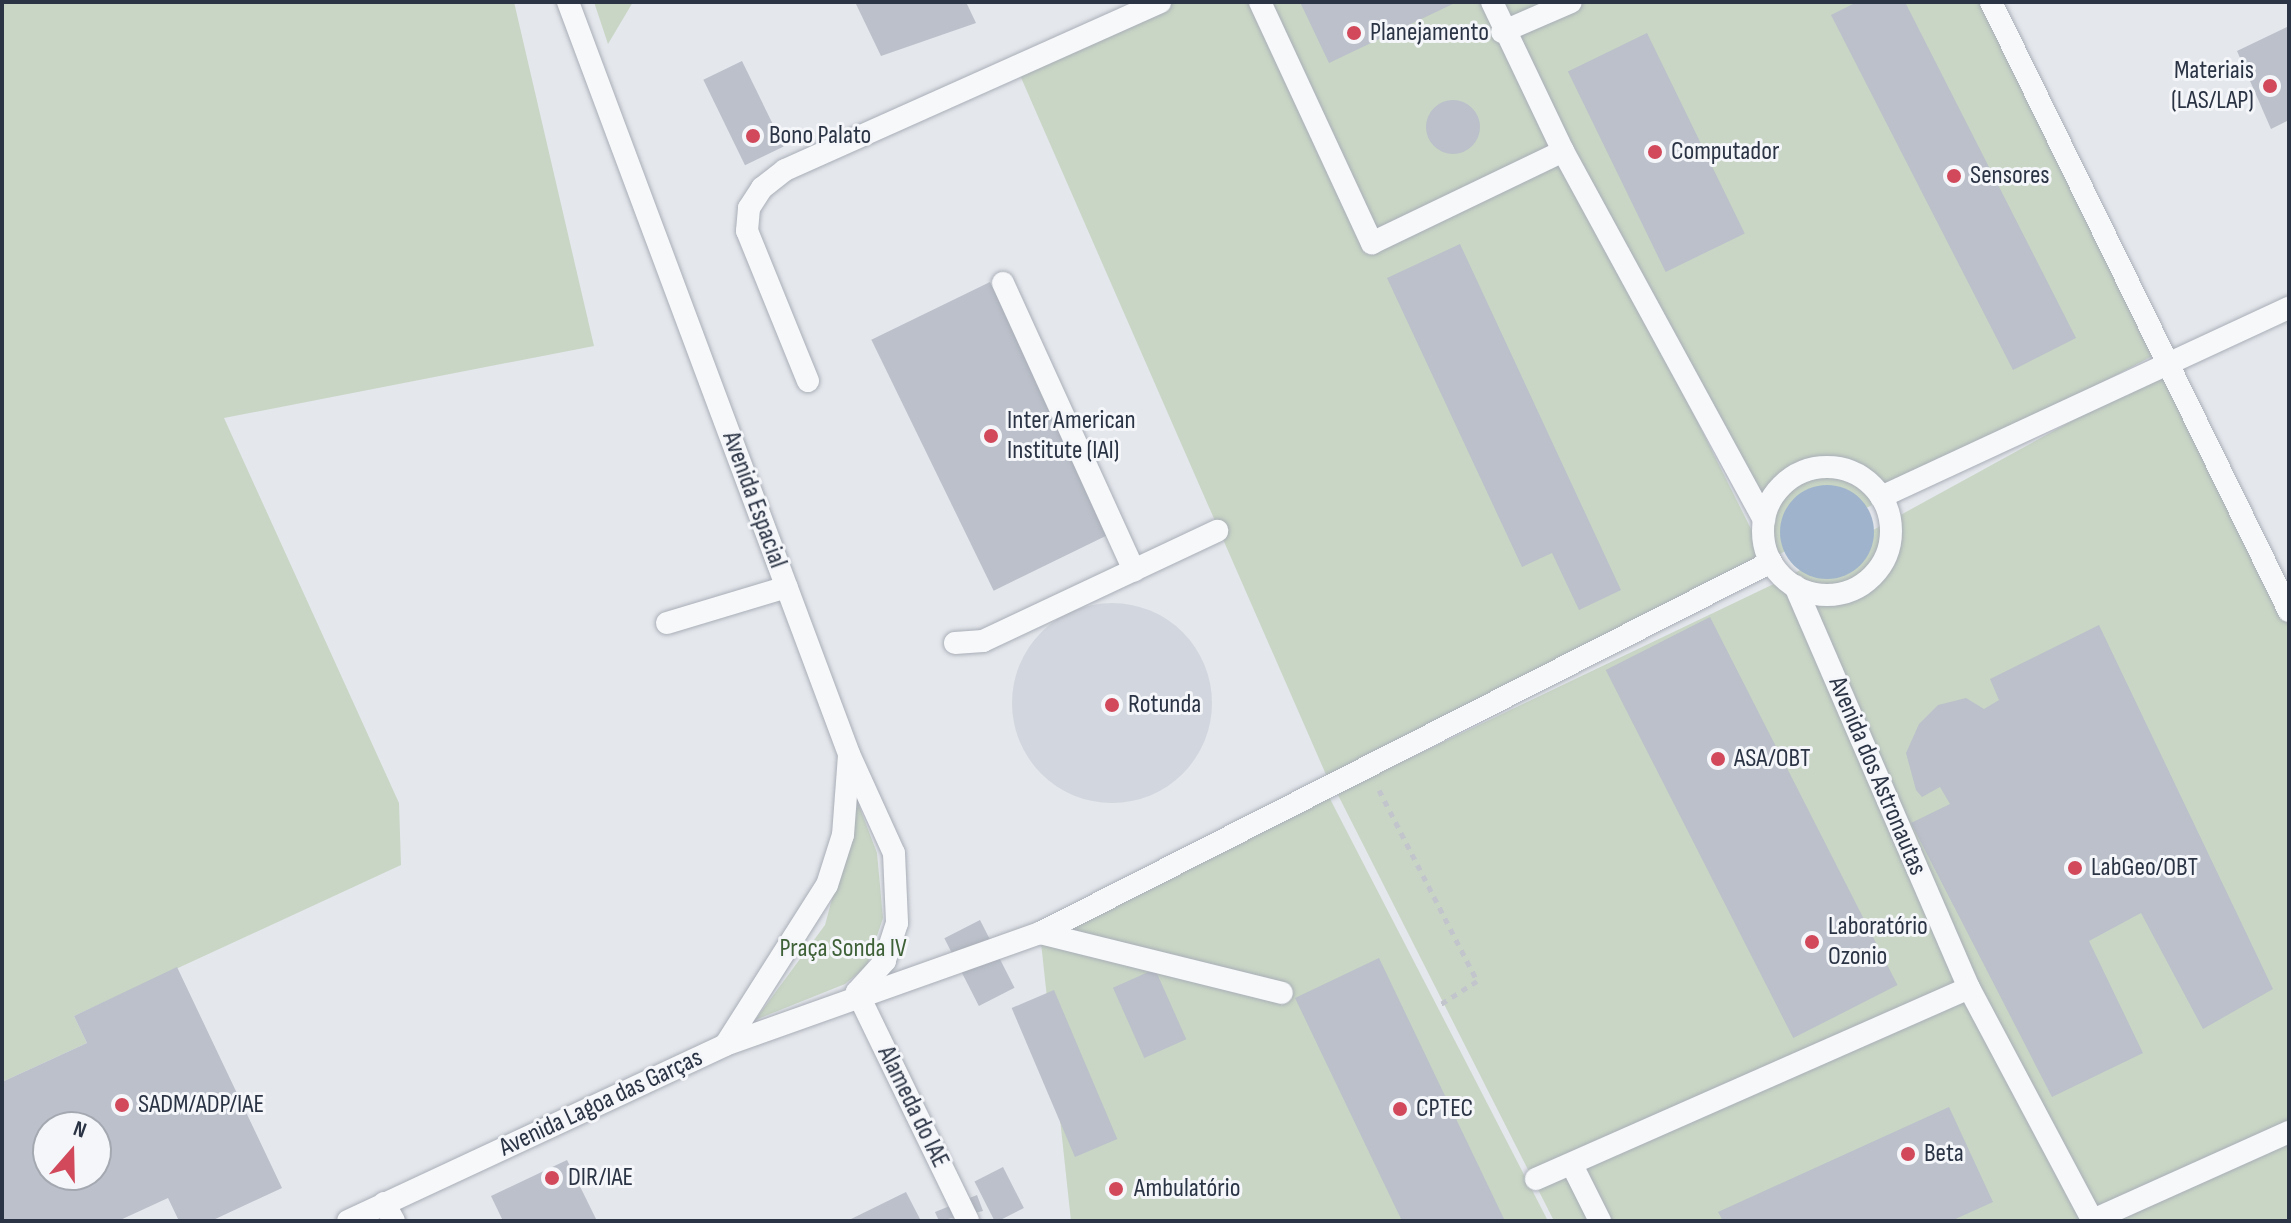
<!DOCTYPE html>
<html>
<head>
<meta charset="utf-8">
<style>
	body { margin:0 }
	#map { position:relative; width:2291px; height:1223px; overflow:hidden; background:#e4e7ec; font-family:"Sofia Sans Condensed",sans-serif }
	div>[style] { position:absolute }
	.built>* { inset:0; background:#d2d6de }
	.round { border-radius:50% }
	.green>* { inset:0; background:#c9d6c5 }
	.water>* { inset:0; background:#9fb4cc }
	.building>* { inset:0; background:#bbc0ca; transform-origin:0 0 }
	.path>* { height:5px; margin-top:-2.5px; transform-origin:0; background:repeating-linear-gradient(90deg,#c2c5cb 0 6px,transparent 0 12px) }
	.roads { filter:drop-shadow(0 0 2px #a9aeb7) drop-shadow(0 0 2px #a9aeb7) }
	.lane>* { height:22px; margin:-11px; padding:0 11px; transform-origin:11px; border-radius:11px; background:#f7f8fa }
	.lane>.ring { margin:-11px; padding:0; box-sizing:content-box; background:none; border:22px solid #f7f8fa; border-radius:50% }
	.dots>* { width:22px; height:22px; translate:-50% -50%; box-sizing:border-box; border:4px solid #f4f6f9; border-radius:50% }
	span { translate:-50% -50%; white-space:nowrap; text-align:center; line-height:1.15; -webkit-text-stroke:6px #f4f6f9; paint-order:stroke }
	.poi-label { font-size:26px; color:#2b3445 }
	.left { translate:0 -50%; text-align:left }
	.right { translate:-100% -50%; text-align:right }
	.street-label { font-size:26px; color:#2b3445 }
	.park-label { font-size:26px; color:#3f6138 }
	.frame { position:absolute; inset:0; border:4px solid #2b3445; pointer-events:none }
	.north { position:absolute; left:32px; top:1111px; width:80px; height:80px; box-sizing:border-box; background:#f4f6f9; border:2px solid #a4a8b1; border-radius:50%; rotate:20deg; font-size:22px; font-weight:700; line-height:32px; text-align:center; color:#2b3445 }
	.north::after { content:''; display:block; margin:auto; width:28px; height:36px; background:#d1495b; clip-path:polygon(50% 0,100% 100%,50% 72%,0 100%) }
</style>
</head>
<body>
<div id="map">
	<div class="built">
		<i class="round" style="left:1012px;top:603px;width:200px;height:200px"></i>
	</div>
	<div class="green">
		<i style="clip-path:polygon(2px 2px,514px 2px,594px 346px,224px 418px,399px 803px,401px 865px,74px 1016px,87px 1043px,2px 1082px)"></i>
		<i style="clip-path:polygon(594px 2px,633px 2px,608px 44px)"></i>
		<i style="clip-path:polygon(1172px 2px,1488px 2px,1767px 561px,1331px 786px,1019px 73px)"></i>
		<i style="clip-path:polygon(1492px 2px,1983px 2px,2156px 354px,1776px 556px)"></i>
		<i style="clip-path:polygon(2163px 371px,2289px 619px,2289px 1221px,1554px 1221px,1337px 793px,1782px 580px)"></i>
		<i style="clip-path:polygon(1327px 793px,1548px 1221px,1071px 1221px,1040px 933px)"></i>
		<i style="clip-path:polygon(858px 803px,877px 853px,883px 918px,867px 966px,845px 984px,755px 1020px,825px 925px)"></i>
	</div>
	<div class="water">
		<i class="round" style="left:1780px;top:485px;width:94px;height:94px"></i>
	</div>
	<div class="building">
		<i style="clip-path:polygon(855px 2px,966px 2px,976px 23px,881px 56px)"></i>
		<i style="clip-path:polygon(1300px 2px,1457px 2px,1329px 63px)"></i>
		<i style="clip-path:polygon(1857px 2px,1905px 2px,2076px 338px,2013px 370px,1831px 15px)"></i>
		<i style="clip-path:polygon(2289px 26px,2289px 120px,2271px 129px,2237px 51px)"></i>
		<i style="left:1647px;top:33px;width:223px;height:88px;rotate:64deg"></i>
		<i style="left:742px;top:61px;width:95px;height:43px;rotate:64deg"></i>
		<i class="round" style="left:1426px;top:100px;width:54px;height:54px"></i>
		<i style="clip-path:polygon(1460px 244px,1621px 590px,1579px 610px,1552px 553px,1522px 567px,1387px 278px)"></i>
		<i style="left:990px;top:282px;width:279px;height:132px;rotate:64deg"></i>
		<i style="left:1710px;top:617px;width:413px;height:117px;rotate:63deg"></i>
		<i style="clip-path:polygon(2099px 625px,2273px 989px,2203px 1029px,2141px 913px,2089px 941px,2143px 1053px,2052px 1097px,1911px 823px,1950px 804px,1940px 787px,1922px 797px,1916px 790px,1906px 753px,1919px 724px,1938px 705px,1966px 698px,1984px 709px,1999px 700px,1990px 679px)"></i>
		<i style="left:980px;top:920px;width:76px;height:40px;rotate:63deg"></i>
		<i style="clip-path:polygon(1379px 958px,1505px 1221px,1402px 1221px,1295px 998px)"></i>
		<i style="clip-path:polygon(evenodd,177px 967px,282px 1188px,211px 1221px,179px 1221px,168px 1198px,118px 1221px,2px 1221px,2px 1082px,87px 1043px,74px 1016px,177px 967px,48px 1127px,96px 1127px,96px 1175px,48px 1175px,48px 1127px)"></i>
		<i style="left:1155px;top:969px;width:77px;height:46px;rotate:66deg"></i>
		<i style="left:1054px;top:990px;width:162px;height:46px;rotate:67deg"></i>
		<i style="clip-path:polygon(1949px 1107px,1993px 1202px,1951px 1221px,1723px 1221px,1718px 1212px)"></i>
		<i style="clip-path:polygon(567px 1160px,597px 1221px,503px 1221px,491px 1196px)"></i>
		<i style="left:1003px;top:1167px;width:46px;height:32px;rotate:63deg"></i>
		<i style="clip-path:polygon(906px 1192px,921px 1221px,847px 1221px)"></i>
		<i style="clip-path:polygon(977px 1195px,983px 1211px,939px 1221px,935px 1212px)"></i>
	</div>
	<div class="path">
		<i style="left:1379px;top:790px;width:215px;rotate:62.8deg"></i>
		<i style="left:1477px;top:981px;width:43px;rotate:147.4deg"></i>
	</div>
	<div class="roads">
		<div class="lane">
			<i style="left:568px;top:2px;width:803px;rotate:69.51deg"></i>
			<i style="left:849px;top:754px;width:109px;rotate:65.6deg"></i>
			<i style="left:894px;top:853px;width:70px;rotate:87.5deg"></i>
			<i style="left:897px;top:923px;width:40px;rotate:108deg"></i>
			<i style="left:885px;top:961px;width:42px;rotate:132.1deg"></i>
			<i style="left:1260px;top:2px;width:266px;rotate:65.1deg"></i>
			<i style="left:1372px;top:243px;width:212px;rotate:-25.7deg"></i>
			<i style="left:1492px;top:2px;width:165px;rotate:64.5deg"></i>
			<i style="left:1563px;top:151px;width:420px;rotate:61.4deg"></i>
			<i style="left:1991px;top:2px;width:678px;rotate:63.93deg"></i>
			<i style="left:1502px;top:32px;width:75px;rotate:-23.5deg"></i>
			<i style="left:1003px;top:283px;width:316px;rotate:65.5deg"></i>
			<i style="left:808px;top:381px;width:162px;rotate:-112.1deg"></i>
			<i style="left:747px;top:231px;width:23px;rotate:-85deg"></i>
			<i style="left:749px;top:208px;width:24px;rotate:-57deg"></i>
			<i style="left:762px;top:188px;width:29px;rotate:-38deg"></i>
			<i style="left:785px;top:170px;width:411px;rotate:-24.1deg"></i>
			<i class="ring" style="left:1763px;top:467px;width:106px;height:106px"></i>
			<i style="left:1881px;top:497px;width:450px;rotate:-24.9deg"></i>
			<i style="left:1795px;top:586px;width:438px;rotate:66.6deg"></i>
			<i style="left:1969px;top:988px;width:264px;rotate:62deg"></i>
			<i style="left:667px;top:623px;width:125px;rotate:-16.7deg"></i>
			<i style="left:955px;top:643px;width:28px;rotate:-4deg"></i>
			<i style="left:983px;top:641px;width:259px;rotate:-25.2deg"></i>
			<i style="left:1040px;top:933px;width:249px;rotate:13.9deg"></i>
			<i style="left:857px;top:992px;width:254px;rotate:64.1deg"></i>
			<i style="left:726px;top:1044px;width:188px;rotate:-57.6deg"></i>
			<i style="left:827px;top:885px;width:52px;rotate:-72.3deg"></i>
			<i style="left:843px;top:835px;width:80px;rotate:-85.7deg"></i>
			<i style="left:1572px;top:1165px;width:63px;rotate:63.4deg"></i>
			<i style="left:1536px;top:1179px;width:473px;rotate:-23.8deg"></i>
			<i style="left:384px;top:1203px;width:21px;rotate:61deg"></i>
			<i style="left:2093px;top:1220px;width:215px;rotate:-24.2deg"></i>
			<i style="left:348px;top:1221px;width:416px;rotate:-25deg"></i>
			<i style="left:725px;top:1045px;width:334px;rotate:-19.6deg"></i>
			<i style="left:1040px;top:933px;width:820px;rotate:-26.91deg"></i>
		</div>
	</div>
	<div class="dots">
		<i style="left:1354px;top:33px;background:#d1495b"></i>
		<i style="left:2270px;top:86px;background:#d1495b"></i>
		<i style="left:753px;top:136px;background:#d1495b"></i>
		<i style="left:1655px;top:152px;background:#d1495b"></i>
		<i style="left:1954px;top:176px;background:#d1495b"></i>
		<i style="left:991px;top:436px;background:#d1495b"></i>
		<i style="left:1112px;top:705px;background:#d1495b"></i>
		<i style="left:1718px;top:759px;background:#d1495b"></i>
		<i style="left:2075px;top:868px;background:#d1495b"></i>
		<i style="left:1812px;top:942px;background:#d1495b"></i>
		<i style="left:122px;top:1105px;background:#d1495b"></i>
		<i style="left:1400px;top:1109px;background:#d1495b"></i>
		<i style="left:1908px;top:1154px;background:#d1495b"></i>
		<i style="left:552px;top:1178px;background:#d1495b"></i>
		<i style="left:1116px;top:1189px;background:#d1495b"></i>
	</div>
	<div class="poi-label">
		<span class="left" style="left:1370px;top:33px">Planejamento</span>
		<span class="right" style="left:2254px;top:86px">Materiais<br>(LAS/LAP)</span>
		<span class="left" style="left:769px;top:136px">Bono Palato</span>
		<span class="left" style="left:1671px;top:152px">Computador</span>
		<span class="left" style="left:1970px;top:176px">Sensores</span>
		<span class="left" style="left:1007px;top:436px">Inter American<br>Institute (IAI)</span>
		<span class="left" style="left:1128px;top:705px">Rotunda</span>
		<span class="left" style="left:1734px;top:759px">ASA/OBT</span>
		<span class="left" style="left:2091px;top:868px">LabGeo/OBT</span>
		<span class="left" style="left:1828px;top:942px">Laboratório<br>Ozonio</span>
		<span class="left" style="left:138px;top:1105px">SADM/ADP/IAE</span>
		<span class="left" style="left:1416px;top:1109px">CPTEC</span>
		<span class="left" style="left:1924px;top:1154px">Beta</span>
		<span class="left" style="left:568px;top:1178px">DIR/IAE</span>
		<span class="left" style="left:1134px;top:1189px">Ambulatório</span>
	</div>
	<div class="street-label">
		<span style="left:754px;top:500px;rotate:70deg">Avenida Espacial</span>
		<span style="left:1877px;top:776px;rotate:67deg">Avenida dos Astronautas</span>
		<span style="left:601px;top:1103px;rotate:-25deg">Avenida Lagoa das Garças</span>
		<span style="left:913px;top:1107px;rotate:64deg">Alameda do IAE</span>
	</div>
	<div class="park-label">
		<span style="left:843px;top:949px">Praça Sonda IV</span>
	</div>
	<div class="frame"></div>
	<div class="north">N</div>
</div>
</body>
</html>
